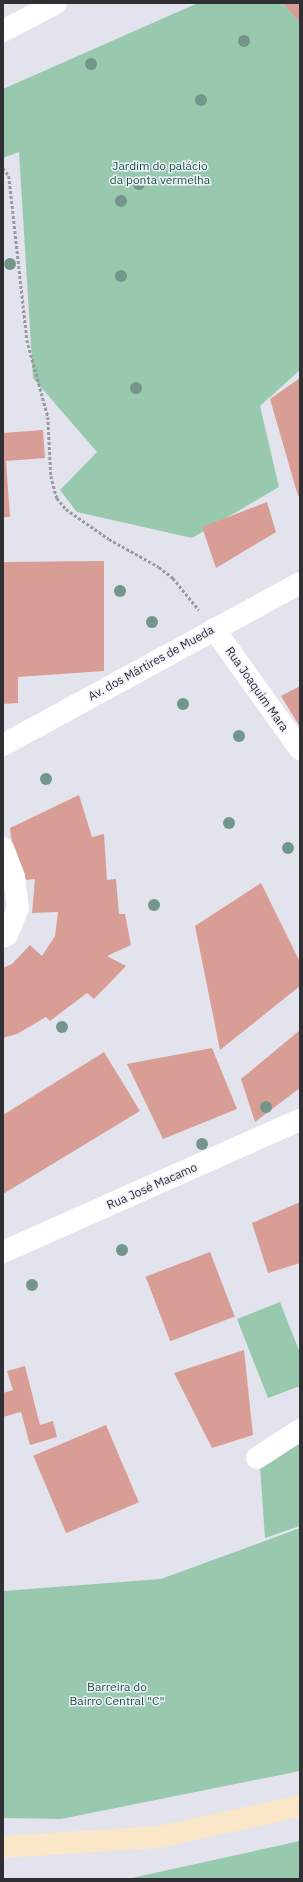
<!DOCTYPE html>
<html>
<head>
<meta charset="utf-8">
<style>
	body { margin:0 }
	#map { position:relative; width:303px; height:1882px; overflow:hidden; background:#e3e3ee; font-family:"IBM Plex Sans",sans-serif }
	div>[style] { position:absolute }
	.green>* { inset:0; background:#98c9ae }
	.building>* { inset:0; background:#d89e96; transform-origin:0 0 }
	.path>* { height:2.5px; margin-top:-1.25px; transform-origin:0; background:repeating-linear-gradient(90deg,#9999a1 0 3px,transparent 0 5px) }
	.street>* { height:22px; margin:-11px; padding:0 11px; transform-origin:11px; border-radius:11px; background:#fff }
	.secondary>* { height:22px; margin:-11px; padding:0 11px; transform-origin:11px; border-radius:11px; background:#fae6c8 }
	.trees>* { width:12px; height:12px; margin:-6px; border-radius:50%; background:#72968b }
	span { translate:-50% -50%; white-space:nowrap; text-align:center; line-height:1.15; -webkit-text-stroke:3px #f0f0fb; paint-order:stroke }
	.park-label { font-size:12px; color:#16573a }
	.street-label { font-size:12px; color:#303034 }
	.frame { position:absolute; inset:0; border:4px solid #303034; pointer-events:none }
</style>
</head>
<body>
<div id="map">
	<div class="green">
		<i style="clip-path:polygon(198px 3px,283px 3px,300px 23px,300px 370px,260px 406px,279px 487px,192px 538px,77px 512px,60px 490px,97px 452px,33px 378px,19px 152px,3px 158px,3px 89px)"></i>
		<i style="clip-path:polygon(280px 1302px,300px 1353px,300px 1386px,268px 1398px,237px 1319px)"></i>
		<i style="clip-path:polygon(300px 1440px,300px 1526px,265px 1538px,260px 1466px)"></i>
		<i style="clip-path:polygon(300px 1528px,300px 1771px,61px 1819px,3px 1818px,3px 1591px,161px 1579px)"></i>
		<i style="clip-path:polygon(300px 1841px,300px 1879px,127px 1879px)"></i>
	</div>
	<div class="building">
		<i style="clip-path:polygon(283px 3px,300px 3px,300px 23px)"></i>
		<i style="clip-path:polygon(300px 378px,300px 495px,298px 496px,270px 399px)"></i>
		<i style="clip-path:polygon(43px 430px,45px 458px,6px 461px,10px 517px,3px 517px,3px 433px)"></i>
		<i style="clip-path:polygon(267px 502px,276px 532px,216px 568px,202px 527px)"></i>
		<i style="clip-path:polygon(104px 561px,104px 671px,18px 677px,18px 703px,3px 704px,3px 562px)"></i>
		<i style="clip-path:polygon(300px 686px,300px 727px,281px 696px)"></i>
		<i style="clip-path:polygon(79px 795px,92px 837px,104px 834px,107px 880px,116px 879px,119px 914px,125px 914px,131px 945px,107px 956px,126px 966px,94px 999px,87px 993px,50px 1021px,46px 1017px,17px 1034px,3px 1038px,3px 968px,12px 964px,30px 945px,42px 956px,55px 936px,58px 912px,32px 913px,35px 879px,26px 880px,18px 858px,14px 859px,10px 828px)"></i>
		<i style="clip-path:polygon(261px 883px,300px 962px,300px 986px,220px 1050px,195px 926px)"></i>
		<i style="clip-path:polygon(300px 1030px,300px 1088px,255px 1122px,241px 1079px)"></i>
		<i style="clip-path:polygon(212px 1048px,237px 1109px,163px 1139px,127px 1064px)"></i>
		<i style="clip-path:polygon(104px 1052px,140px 1111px,3px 1194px,3px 1115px)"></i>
		<i style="clip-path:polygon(300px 1202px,300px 1263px,268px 1273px,252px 1223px)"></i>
		<i style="left:210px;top:1252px;width:69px;height:69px;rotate:69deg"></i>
		<i style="clip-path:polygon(244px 1350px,253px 1435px,212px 1448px,174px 1373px)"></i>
		<i style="clip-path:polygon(25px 1366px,40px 1425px,53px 1421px,57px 1437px,30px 1445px,21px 1412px,3px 1417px,3px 1393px,13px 1390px,7px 1371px)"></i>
		<i style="left:106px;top:1425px;width:84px;height:79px;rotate:67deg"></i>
	</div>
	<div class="path">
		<i style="left:3px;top:168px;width:10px;rotate:53deg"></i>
		<i style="left:9px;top:176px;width:165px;rotate:83.7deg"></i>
		<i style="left:27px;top:340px;width:80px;rotate:74.7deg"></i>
		<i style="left:48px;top:417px;width:59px;rotate:87.1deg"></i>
		<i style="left:51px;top:476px;width:23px;rotate:75deg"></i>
		<i style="left:57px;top:498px;width:14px;rotate:51deg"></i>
		<i style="left:66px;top:509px;width:52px;rotate:34.9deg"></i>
		<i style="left:109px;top:539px;width:57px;rotate:29.2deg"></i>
		<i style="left:159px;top:567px;width:18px;rotate:38deg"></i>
		<i style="left:173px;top:578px;width:41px;rotate:50.9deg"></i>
	</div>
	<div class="street">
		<i style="left:3px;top:31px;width:60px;rotate:-27.8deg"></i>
		<i style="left:214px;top:629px;width:148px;rotate:54.4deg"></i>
		<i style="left:3px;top:745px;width:338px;rotate:-28.6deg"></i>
		<i style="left:3px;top:848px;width:31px;rotate:69deg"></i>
		<i style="left:14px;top:877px;width:31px;rotate:83deg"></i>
		<i style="left:18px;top:908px;width:29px;rotate:112deg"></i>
		<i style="left:7px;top:935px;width:4px;rotate:153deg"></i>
		<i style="left:3px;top:1252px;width:325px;rotate:-24deg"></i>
		<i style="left:257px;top:1458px;width:51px;rotate:-33.1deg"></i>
	</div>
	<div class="secondary">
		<i style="left:3px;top:1847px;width:156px;rotate:-3.7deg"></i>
		<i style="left:159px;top:1837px;width:144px;rotate:-12.4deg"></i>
	</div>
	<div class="trees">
		<i style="left:244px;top:41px"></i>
		<i style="left:91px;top:64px"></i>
		<i style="left:201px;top:100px"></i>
		<i style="left:139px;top:184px"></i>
		<i style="left:121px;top:201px"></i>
		<i style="left:10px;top:264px"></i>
		<i style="left:121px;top:276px"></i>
		<i style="left:136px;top:388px"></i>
		<i style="left:120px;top:591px"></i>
		<i style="left:152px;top:622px"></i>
		<i style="left:183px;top:704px"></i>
		<i style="left:239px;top:736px"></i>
		<i style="left:46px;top:779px"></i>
		<i style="left:229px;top:823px"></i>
		<i style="left:288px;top:848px"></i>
		<i style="left:154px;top:905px"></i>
		<i style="left:62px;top:1027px"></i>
		<i style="left:266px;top:1107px"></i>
		<i style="left:202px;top:1144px"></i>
		<i style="left:122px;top:1250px"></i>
		<i style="left:32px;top:1285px"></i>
	</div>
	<div class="park-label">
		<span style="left:160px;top:173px">Jardim do palácio<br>da ponta vermelha</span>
		<span style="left:117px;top:1694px">Barreira do<br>Bairro Central "C"</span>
	</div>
	<div class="street-label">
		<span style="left:151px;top:663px;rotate:-29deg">Av. dos Mártires de Mueda</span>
		<span style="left:257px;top:689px;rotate:55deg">Rua Joaquim Mara</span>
		<span style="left:152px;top:1186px;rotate:-24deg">Rua José Macamo</span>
	</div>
	<div class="frame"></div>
</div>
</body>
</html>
